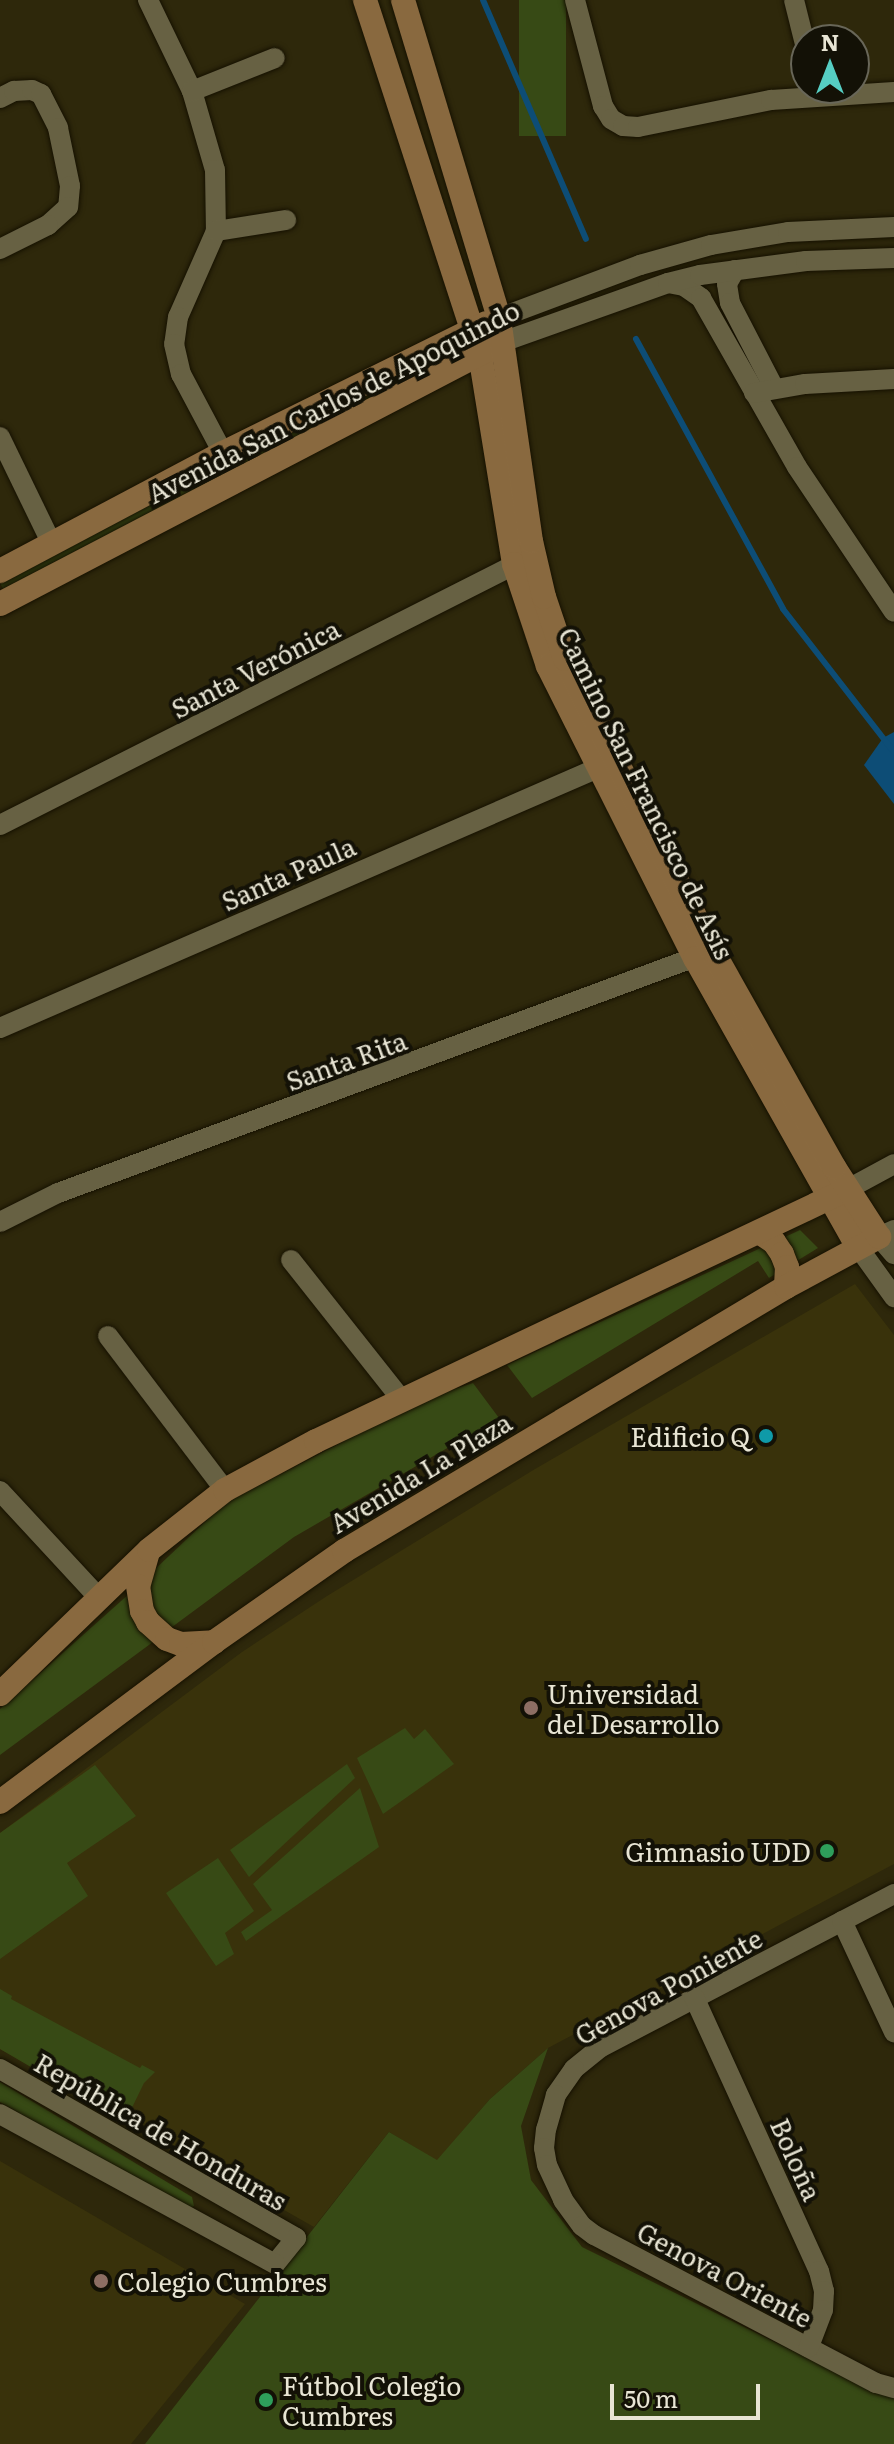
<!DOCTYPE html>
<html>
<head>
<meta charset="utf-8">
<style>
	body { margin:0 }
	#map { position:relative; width:894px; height:2444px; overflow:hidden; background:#2e280b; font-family:Literata,serif }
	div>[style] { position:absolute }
	.built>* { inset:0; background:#39320b }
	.green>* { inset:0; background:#374a15; transform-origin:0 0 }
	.water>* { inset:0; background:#0d4d76 }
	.stream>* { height:6px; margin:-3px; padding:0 3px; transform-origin:3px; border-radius:3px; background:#0d4d76 }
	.roads { filter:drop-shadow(0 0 2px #161100) drop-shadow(0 0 2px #161100) }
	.street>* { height:20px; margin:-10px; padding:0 10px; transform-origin:10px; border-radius:10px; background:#676143 }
	.secondary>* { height:24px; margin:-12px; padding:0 12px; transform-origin:12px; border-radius:12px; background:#89693f }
	.dots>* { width:22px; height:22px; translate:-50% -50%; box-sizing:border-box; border:4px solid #131106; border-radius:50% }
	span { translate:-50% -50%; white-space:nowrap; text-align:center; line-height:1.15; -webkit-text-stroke:8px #131106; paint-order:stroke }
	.street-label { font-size:26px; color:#e8e5d4 }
	.poi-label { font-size:26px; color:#e8e5d4 }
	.right { translate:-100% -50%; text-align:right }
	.left { translate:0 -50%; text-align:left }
	.north { position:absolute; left:790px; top:24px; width:80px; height:80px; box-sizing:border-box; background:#131106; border:2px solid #686658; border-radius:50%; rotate:0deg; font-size:22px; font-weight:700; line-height:32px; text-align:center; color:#e8e5d4 }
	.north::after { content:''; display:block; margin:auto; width:28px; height:36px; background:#56cec3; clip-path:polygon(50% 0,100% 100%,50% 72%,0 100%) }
	.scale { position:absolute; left:610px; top:2384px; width:150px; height:36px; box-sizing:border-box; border:4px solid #e8e5d4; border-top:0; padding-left:10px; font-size:24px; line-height:28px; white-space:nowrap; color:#e8e5d4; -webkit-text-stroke:6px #131106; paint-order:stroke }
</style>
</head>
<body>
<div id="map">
	<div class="built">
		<i style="clip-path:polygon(855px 1284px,894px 1335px,894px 1864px,548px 2048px,490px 2099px,437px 2161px,389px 2132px,314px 2227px,0 2049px,0 1833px,242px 1652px,327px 1596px,535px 1469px)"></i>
		<i style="clip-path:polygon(0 2161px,245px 2304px,131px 2444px,0 2444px)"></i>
	</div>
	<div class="green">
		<i style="left:519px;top:0;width:47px;height:136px"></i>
		<i style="left:452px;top:351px;width:9px;height:508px;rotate:63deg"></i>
		<i style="clip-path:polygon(800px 1230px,818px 1248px,769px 1278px,758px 1261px,532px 1398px,507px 1365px)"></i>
		<i style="clip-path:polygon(473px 1383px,499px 1418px,294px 1537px,168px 1630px,154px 1618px,148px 1590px,152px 1572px,225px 1503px,425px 1399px)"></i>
		<i style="clip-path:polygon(130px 1593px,157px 1639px,0 1755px,0 1709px)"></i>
		<i style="clip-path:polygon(405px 1728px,414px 1739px,425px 1729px,454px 1764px,383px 1814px,357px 1758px)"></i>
		<i style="clip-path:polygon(347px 1764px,355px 1778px,249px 1877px,230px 1850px)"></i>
		<i style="clip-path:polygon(95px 1765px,136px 1816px,67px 1863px,88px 1896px,0 1959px,0 1833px)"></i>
		<i style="clip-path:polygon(360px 1788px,379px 1847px,246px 1941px,241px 1932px,272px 1910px,253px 1884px)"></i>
		<i style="clip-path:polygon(218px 1858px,254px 1911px,225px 1933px,234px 1954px,216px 1966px,166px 1893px)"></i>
		<i style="clip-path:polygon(0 1989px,12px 1996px,11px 1999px,140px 2068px,142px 2065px,155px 2072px,144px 2083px,125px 2122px,0 2049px)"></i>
		<i style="clip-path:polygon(548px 2048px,521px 2126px,531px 2180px,582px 2247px,805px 2357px,875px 2389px,894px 2394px,894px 2444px,145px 2444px,389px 2132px,437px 2160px,490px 2099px)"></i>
		<i style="clip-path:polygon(0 2082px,192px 2197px,194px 2206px,187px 2209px,0 2102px)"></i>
	</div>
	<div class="water">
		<i style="clip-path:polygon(894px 732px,894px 804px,864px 765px,883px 738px)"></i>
	</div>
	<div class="stream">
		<i style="left:483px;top:0;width:260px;rotate:66.7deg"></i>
		<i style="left:636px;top:339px;width:307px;rotate:61.4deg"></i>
		<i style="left:783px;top:609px;width:181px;rotate:52.2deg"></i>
	</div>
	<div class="roads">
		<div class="street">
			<i style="left:148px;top:0;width:101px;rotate:64.2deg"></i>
			<i style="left:192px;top:91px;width:82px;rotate:73.8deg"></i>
			<i style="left:215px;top:170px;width:61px;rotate:89.1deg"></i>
			<i style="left:216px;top:231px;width:94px;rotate:113.8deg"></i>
			<i style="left:178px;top:317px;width:27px;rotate:98deg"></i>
			<i style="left:174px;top:344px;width:31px;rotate:77deg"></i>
			<i style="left:181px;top:374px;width:89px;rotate:62deg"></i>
			<i style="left:575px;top:0;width:110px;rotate:75.2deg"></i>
			<i style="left:603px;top:106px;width:15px;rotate:58deg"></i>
			<i style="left:611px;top:119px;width:14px;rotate:30deg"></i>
			<i style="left:623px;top:126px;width:15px;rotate:4deg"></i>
			<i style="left:638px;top:127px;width:136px;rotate:-11.5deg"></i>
			<i style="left:771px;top:100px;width:123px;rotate:-3.7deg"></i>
			<i style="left:794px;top:0;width:49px;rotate:76deg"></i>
			<i style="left:192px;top:91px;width:89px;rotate:-21.7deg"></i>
			<i style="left:0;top:98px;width:16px;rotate:-27deg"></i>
			<i style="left:14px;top:91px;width:18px;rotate:-3deg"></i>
			<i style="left:32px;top:90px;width:10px;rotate:24deg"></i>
			<i style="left:41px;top:94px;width:38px;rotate:63deg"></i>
			<i style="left:58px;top:128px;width:59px;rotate:78.3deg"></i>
			<i style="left:70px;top:186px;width:21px;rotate:95deg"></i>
			<i style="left:68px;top:207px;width:27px;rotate:138deg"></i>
			<i style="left:48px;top:225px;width:54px;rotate:153.4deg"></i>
			<i style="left:216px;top:231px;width:71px;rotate:-8.9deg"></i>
			<i style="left:735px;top:270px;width:16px;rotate:120deg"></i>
			<i style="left:727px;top:284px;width:19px;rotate:81deg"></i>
			<i style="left:730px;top:303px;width:96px;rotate:62.6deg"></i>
			<i style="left:668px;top:283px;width:16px;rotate:11deg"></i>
			<i style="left:684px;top:286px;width:21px;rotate:35deg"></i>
			<i style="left:701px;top:298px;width:194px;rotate:60.4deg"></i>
			<i style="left:797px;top:467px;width:174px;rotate:56.2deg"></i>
			<i style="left:499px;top:318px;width:151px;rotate:-20.6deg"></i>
			<i style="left:640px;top:265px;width:74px;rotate:-15.7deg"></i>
			<i style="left:711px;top:245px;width:78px;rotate:-9.6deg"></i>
			<i style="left:788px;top:232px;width:106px;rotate:-2.7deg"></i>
			<i style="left:505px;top:341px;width:173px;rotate:-19.6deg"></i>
			<i style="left:668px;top:283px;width:33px;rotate:-14deg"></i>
			<i style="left:700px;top:275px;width:107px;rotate:-7.5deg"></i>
			<i style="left:806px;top:261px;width:88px;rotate:-2deg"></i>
			<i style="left:754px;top:393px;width:52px;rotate:-10deg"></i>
			<i style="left:805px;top:384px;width:89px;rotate:-3.2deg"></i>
			<i style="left:0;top:437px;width:119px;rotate:64.1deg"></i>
			<i style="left:0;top:825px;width:589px;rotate:-26.83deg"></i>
			<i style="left:0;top:1028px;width:652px;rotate:-23.5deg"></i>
			<i style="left:848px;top:1189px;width:52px;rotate:-28.5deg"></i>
			<i style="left:0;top:1222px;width:65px;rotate:-26.6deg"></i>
			<i style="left:58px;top:1193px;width:691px;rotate:-20.32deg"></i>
			<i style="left:894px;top:1230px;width:17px;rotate:155deg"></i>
			<i style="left:879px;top:1237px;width:23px;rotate:49deg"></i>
			<i style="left:858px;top:1247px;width:62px;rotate:54.2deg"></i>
			<i style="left:291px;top:1260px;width:179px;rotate:51.6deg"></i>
			<i style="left:108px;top:1336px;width:193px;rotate:52.8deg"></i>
			<i style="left:0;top:1491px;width:144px;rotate:47.2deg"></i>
			<i style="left:894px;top:1894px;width:331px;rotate:152.4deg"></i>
			<i style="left:601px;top:2047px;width:35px;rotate:141deg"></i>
			<i style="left:574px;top:2069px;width:32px;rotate:125deg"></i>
			<i style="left:556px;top:2095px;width:35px;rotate:106deg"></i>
			<i style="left:546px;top:2129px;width:19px;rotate:96deg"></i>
			<i style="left:544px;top:2148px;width:17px;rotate:80deg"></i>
			<i style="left:547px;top:2165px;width:38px;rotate:65deg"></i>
			<i style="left:563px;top:2200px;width:32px;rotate:54deg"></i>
			<i style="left:582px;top:2226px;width:15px;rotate:37deg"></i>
			<i style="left:594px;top:2235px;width:318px;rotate:27.7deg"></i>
			<i style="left:876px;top:2383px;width:19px;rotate:16deg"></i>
			<i style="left:842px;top:1921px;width:123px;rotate:64.9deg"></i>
			<i style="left:694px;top:1997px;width:301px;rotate:65.5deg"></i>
			<i style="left:819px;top:2271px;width:21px;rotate:76deg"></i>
			<i style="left:824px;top:2291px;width:19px;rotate:93deg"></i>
			<i style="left:823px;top:2310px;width:40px;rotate:111deg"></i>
			<i style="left:0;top:2069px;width:341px;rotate:29.7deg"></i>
			<i style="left:296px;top:2238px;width:33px;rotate:129deg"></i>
			<i style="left:275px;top:2264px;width:313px;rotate:-151.4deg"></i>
		</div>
		<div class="secondary">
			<i style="left:365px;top:0;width:372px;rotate:72deg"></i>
			<i style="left:480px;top:354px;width:213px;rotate:80.8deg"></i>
			<i style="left:514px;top:564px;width:108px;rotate:71.6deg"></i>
			<i style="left:548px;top:666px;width:327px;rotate:63.3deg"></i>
			<i style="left:695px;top:958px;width:332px;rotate:60.6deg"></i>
			<i style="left:0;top:571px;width:252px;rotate:-27.9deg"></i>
			<i style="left:223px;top:453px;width:293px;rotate:-26.3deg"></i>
			<i style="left:0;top:604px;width:554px;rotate:-27.54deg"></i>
			<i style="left:759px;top:1232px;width:18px;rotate:34deg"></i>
			<i style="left:774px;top:1242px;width:14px;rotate:56deg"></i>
			<i style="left:782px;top:1254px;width:14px;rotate:69deg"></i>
			<i style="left:787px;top:1267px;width:20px;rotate:93deg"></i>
			<i style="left:148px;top:1552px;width:35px;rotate:106deg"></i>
			<i style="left:138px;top:1586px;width:25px;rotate:81deg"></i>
			<i style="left:142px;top:1611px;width:13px;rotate:61deg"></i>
			<i style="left:148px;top:1622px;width:25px;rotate:42deg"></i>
			<i style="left:167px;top:1639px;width:15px;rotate:20deg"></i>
			<i style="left:181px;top:1644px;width:33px;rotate:-3deg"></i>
			<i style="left:0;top:1694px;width:207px;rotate:-44deg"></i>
			<i style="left:149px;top:1550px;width:97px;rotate:-38.3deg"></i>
			<i style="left:225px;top:1490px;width:103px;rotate:-28.3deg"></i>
			<i style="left:316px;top:1441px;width:582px;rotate:-25.33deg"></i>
			<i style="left:0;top:1802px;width:267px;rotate:-36.8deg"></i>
			<i style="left:214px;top:1642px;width:159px;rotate:-35deg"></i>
			<i style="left:344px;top:1551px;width:515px;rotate:-30.85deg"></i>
			<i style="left:786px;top:1287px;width:106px;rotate:-28.3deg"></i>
			<i style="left:879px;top:1237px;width:83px;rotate:-122.7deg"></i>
			<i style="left:834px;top:1167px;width:249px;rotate:-119.3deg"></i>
			<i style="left:712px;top:950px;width:326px;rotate:-116.8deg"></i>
			<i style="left:565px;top:659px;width:65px;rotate:-108.7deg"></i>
			<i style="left:544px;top:597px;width:57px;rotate:-103.1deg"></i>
			<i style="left:531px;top:541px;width:225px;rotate:-98.2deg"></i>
			<i style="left:499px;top:318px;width:332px;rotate:-106.8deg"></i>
		</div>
	</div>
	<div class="dots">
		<i style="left:766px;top:1436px;background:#0f9aa8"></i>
		<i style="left:531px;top:1708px;background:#8d6e63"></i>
		<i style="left:827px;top:1851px;background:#2e9e5b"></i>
		<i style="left:101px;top:2281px;background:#8d6e63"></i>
		<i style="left:266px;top:2400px;background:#2e9e5b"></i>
	</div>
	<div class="street-label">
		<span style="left:333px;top:401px;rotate:-27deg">Avenida San Carlos de Apoquindo</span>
		<span style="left:255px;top:668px;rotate:-27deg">Santa Verónica</span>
		<span style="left:647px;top:793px;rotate:64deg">Camino San Francisco de Asís</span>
		<span style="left:288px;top:873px;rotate:-24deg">Santa Paula</span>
		<span style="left:346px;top:1060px;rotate:-20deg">Santa Rita</span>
		<span style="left:420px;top:1472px;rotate:-31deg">Avenida La Plaza</span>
		<span style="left:668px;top:1986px;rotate:-29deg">Genova Poniente</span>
		<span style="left:161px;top:2131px;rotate:30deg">República de Honduras</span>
		<span style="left:797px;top:2159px;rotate:66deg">Boloña</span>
		<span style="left:725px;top:2274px;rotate:28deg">Genova Oriente</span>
	</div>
	<div class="poi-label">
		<span class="right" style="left:750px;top:1436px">Edificio Q</span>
		<span class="left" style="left:547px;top:1708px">Universidad<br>del Desarrollo</span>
		<span class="right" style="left:811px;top:1851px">Gimnasio UDD</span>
		<span class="left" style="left:117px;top:2281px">Colegio Cumbres</span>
		<span class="left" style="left:282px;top:2400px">Fútbol Colegio<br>Cumbres</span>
	</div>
	<div class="north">N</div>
	<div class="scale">50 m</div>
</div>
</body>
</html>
